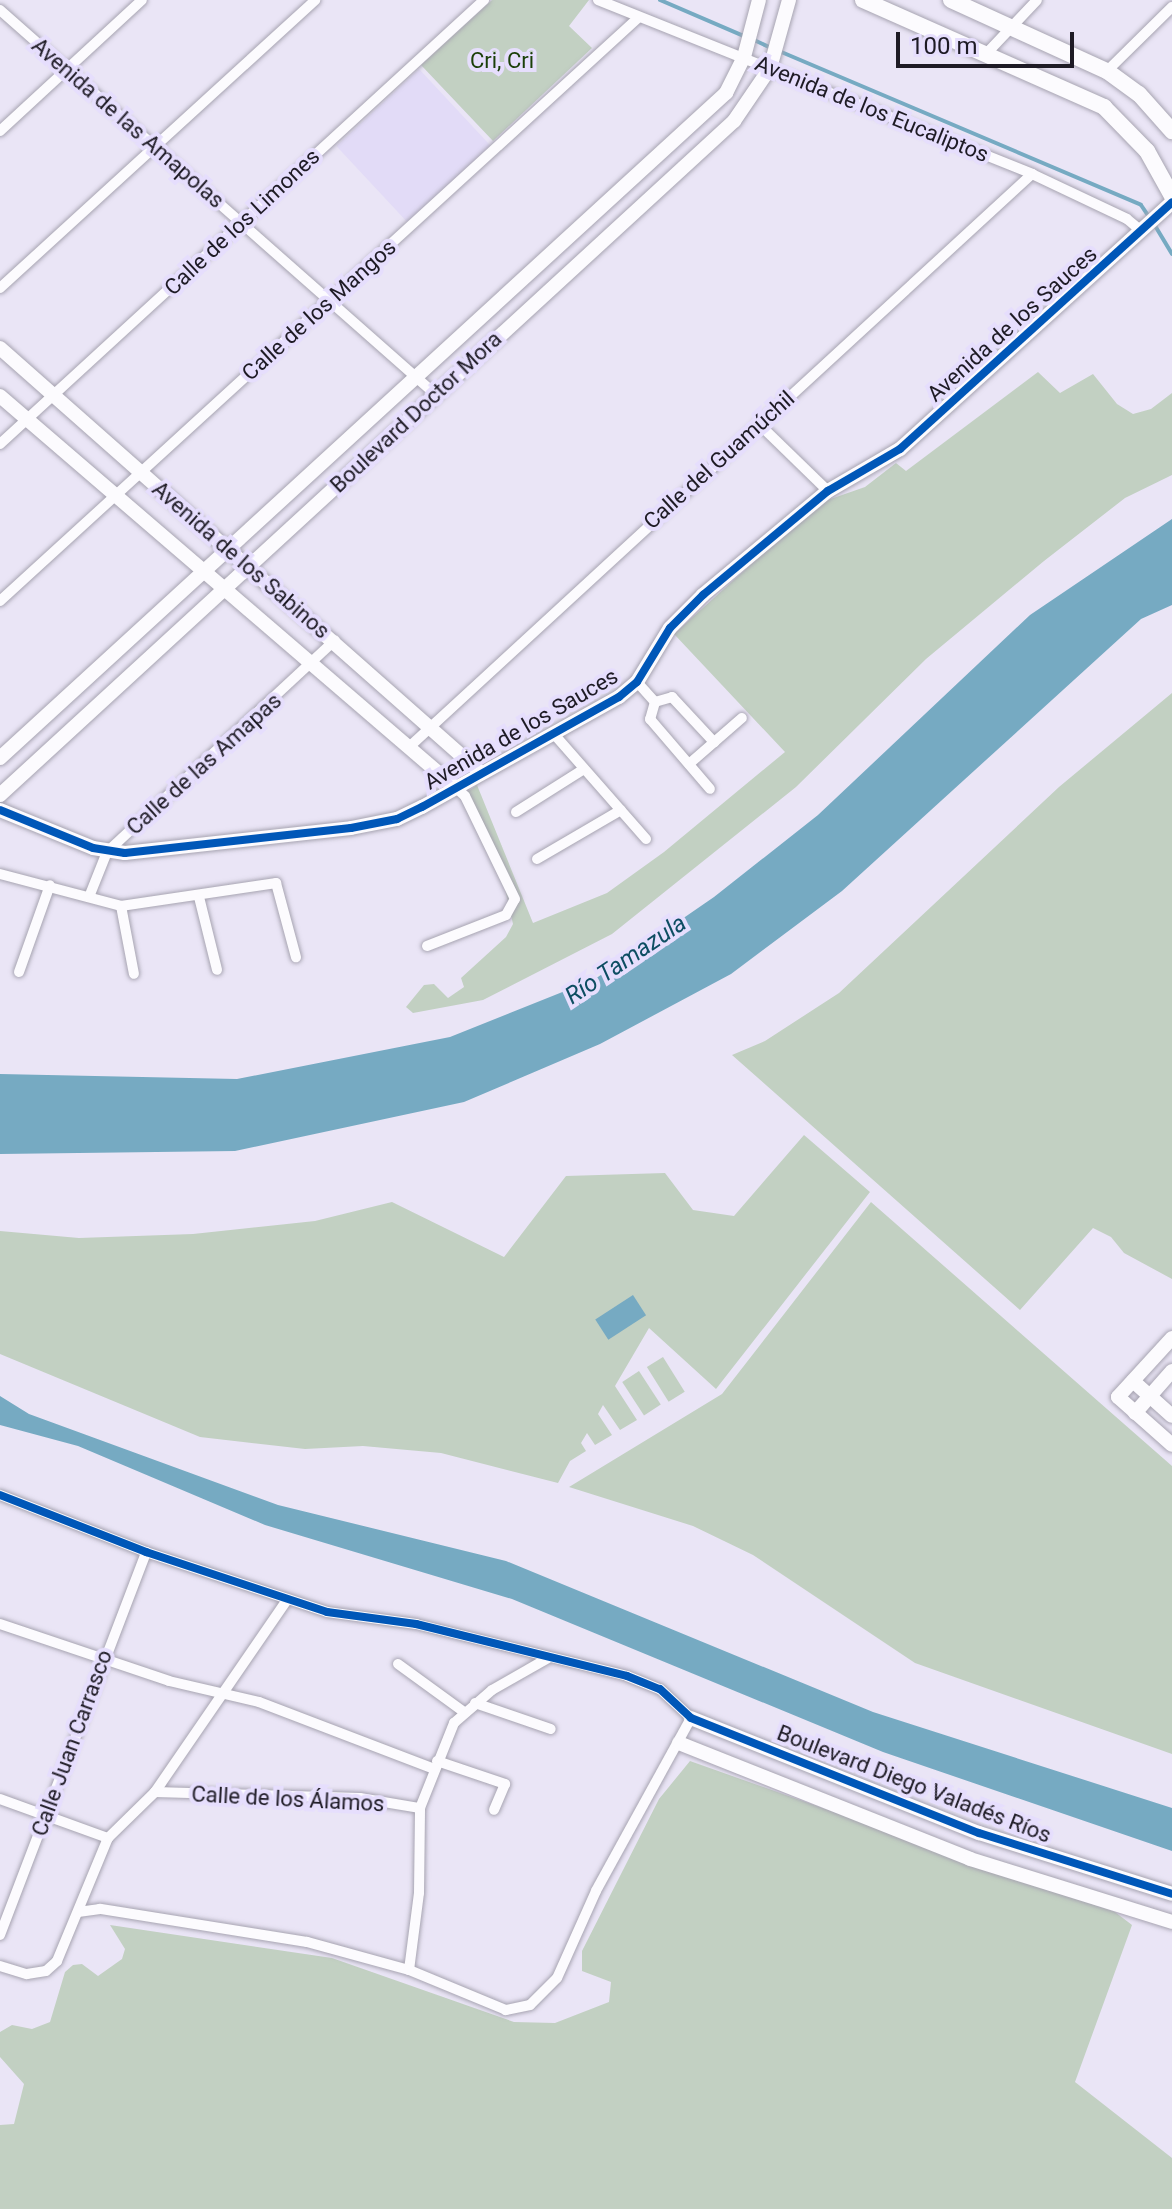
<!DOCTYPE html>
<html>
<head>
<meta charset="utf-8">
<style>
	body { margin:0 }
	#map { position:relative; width:1172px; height:2209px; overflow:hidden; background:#eae5f6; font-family:Roboto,sans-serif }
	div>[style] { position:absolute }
	.built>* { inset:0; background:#e2dbf7; transform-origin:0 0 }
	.green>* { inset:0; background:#c2d0c2; transform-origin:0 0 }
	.water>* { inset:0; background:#76aac2; transform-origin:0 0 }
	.stream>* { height:4px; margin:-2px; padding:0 2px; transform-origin:2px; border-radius:2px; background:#76aac2 }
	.roads { filter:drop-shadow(0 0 2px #a7a4b1) drop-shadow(0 0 2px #a7a4b1) }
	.street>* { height:10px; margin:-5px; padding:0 5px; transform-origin:5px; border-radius:5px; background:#fcfbfe }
	.secondary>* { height:14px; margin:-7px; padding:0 7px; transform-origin:7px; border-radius:7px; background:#fcfbfe }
	.primary>* { height:16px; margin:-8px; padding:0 8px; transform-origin:8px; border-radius:8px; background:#fcfbfe }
	.cycleway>* { height:8px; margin:-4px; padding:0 4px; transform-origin:4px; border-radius:4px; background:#0057b8 }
	span { translate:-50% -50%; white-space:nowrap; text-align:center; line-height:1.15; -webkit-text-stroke:8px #e6defd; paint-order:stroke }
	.park-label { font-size:22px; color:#1b4009 }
	.street-label { font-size:22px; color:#1e1b25 }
	.water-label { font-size:24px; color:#0d4d62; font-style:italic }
	.scale { position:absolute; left:896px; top:32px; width:178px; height:36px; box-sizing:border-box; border:4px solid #1e1b25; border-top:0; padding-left:10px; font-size:24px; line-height:28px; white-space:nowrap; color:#1e1b25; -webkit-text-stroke:6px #e6defd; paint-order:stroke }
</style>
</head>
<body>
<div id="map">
	<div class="built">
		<i style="left:419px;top:69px;width:107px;height:113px;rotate:47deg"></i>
	</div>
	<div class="green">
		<i style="clip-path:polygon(492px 0,589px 0,569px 26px,592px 48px,493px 141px,421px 65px)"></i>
		<i style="clip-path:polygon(1038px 372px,1060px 393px,1093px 374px,1117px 404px,1133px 414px,1151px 409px,1172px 393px,1172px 475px,1125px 498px,1044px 561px,926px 659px,796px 787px,612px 934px,483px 1000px,413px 1013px,406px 1007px,424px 985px,434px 984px,448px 998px,464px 987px,461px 978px,506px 937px,513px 924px,497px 855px,467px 792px,477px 785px,533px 923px,607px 893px,664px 852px,785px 752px,674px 634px,819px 503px,865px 487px,896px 463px,906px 471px)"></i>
		<i style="clip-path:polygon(1172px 693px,1172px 1279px,1124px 1253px,1111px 1237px,1093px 1228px,1020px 1310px,732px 1055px,765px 1041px,839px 993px,1059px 787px)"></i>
		<i style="clip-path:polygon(804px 1135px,870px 1192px,716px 1389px,649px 1328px,615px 1386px,637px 1420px,620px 1430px,603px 1405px,598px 1414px,612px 1435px,595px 1445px,587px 1433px,581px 1443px,586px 1451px,570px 1461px,558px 1483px,441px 1453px,363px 1446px,305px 1449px,200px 1437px,0 1354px,0 1231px,79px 1238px,193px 1234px,315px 1221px,392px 1202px,504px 1257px,566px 1176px,665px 1173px,693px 1210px,734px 1216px)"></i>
		<i style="clip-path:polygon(871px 1202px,1172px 1466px,1172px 1754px,915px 1663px,753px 1555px,693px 1526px,569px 1487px,722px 1394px)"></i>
		<i style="left:663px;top:1357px;width:41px;height:19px;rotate:58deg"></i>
		<i style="left:639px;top:1371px;width:40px;height:20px;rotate:57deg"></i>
		<i style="clip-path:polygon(690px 1761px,1115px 1912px,1132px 1925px,1075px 2082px,1172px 2158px,1172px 2209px,0 2209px,0 2125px,14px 2124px,24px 2084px,0 2057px,0 2032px,12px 2025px,32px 2029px,50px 2022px,65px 1972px,73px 1965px,82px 1964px,98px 1976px,122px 1959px,125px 1949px,110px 1925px,332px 1958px,514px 2022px,555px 2023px,609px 2002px,611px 1982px,582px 1971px,582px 1951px,659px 1799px)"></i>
	</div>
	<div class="water">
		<i style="clip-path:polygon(1172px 519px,1172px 605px,1141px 619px,842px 891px,731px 974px,600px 1044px,464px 1102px,235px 1151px,0 1154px,0 1074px,237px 1079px,450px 1037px,595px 979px,714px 897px,818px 815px,1030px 615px)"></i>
		<i style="left:633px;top:1295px;width:24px;height:45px;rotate:57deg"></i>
		<i style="clip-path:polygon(0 1396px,29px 1414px,278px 1505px,506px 1561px,873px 1712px,1172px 1808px,1172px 1851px,883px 1752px,512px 1599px,265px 1525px,78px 1446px,0 1425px)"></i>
	</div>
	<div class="stream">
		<i style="left:660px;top:0;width:94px;rotate:23.3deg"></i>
		<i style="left:754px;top:40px;width:19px;rotate:25deg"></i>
		<i style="left:779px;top:51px;width:393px;rotate:23deg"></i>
		<i style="left:1141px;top:205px;width:14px;rotate:56deg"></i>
		<i style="left:1154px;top:224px;width:35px;rotate:59deg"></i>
	</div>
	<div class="roads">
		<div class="street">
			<i style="left:598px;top:0;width:468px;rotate:21.8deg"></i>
			<i style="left:1032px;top:174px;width:105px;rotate:25.3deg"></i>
			<i style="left:1127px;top:219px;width:17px;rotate:40deg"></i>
			<i style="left:0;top:10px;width:580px;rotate:41.44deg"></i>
			<i style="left:986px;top:54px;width:74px;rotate:-46.6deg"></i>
			<i style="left:1107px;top:71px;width:91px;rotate:-44.6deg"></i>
			<i style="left:0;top:131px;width:193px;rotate:-42.7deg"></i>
			<i style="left:0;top:288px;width:427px;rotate:-42.4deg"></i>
			<i style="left:759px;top:424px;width:96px;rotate:44.2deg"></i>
			<i style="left:0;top:444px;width:657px;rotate:-42.53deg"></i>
			<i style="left:0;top:601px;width:864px;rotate:-42.42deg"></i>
			<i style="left:637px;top:682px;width:27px;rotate:48deg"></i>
			<i style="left:655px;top:702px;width:18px;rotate:106deg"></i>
			<i style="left:650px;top:719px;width:92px;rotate:49.4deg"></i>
			<i style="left:655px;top:702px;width:18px;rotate:-16deg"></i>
			<i style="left:672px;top:697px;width:62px;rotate:47deg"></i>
			<i style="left:553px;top:733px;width:141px;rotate:48.7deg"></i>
			<i style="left:408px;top:748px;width:848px;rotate:-42.61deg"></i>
			<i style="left:689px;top:764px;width:70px;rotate:-41deg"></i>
			<i style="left:516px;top:812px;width:80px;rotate:-32.3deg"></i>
			<i style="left:537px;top:859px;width:97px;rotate:-30.3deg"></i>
			<i style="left:0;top:874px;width:125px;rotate:14.8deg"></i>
			<i style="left:121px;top:906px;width:157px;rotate:-8.4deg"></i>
			<i style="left:276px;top:883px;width:77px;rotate:74.9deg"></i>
			<i style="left:89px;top:897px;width:48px;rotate:-68.2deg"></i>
			<i style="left:107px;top:852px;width:311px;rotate:-42.9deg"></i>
			<i style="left:199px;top:897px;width:75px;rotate:76.1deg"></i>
			<i style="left:121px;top:906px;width:69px;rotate:79.2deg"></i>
			<i style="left:427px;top:946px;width:85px;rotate:-21.4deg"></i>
			<i style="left:506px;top:915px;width:18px;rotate:-61deg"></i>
			<i style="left:515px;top:899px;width:114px;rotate:-115.9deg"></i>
			<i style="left:465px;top:796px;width:12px;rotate:-138deg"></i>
			<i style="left:19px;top:972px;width:92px;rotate:-70.4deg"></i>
			<i style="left:0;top:1495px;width:157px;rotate:21.3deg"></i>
			<i style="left:146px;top:1552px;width:191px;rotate:18.3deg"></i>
			<i style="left:327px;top:1612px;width:90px;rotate:7.7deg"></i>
			<i style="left:416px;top:1624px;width:217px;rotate:13.8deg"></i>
			<i style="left:627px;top:1676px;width:35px;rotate:22deg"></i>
			<i style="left:660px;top:1689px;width:42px;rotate:43.1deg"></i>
			<i style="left:691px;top:1718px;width:197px;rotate:118.8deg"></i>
			<i style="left:596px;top:1891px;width:95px;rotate:114.1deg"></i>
			<i style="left:557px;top:1978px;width:38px;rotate:135deg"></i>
			<i style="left:530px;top:2005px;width:25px;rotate:168deg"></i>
			<i style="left:506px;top:2010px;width:105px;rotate:-157.6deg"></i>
			<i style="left:409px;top:1970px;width:106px;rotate:-164.6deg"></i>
			<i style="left:307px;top:1942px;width:210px;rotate:-170.9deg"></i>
			<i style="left:100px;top:1909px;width:22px;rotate:172deg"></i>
			<i style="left:0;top:1624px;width:178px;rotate:18.6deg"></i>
			<i style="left:169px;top:1681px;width:92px;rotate:13.1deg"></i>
			<i style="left:259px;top:1702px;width:187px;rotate:20.9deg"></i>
			<i style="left:398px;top:1664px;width:82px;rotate:36deg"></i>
			<i style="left:475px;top:1703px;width:80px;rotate:18.9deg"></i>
			<i style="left:437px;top:1761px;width:72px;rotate:18.7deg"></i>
			<i style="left:505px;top:1784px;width:28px;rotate:113deg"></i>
			<i style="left:155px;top:1792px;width:205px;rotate:1.7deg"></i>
			<i style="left:360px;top:1798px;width:61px;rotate:9.5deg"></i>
			<i style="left:0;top:1799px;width:115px;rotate:19.9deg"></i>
			<i style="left:0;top:1935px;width:410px;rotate:-69.1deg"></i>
			<i style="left:0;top:1966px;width:28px;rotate:17deg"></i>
			<i style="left:27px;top:1974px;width:19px;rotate:-9deg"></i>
			<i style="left:46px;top:1971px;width:15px;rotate:-42deg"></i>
			<i style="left:57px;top:1961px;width:133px;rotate:-67.5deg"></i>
			<i style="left:108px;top:1838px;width:66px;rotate:-44.4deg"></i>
			<i style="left:155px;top:1792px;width:233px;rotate:-55.5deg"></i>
			<i style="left:409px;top:1970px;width:78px;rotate:-82.6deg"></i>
			<i style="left:419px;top:1893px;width:85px;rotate:-89.3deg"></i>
			<i style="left:420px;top:1808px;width:92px;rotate:-68.2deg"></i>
			<i style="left:454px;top:1723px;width:50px;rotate:-41deg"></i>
			<i style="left:492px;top:1690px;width:64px;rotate:-29.7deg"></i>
		</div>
		<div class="secondary">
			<i style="left:0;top:348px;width:642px;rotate:41.46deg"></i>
			<i style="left:0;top:396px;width:601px;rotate:40.68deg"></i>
			<i style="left:0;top:758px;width:985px;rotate:-42.49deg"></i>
			<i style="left:726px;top:93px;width:40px;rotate:-63.4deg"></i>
			<i style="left:744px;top:57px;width:59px;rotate:-75.3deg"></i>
			<i style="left:0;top:795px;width:997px;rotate:-42.56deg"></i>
			<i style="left:734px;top:121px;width:64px;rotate:-55.8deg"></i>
			<i style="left:770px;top:68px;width:71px;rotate:-74.4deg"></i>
			<i style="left:0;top:810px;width:100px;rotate:22.2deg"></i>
			<i style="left:93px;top:848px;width:32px;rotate:9deg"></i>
			<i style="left:125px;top:853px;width:227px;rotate:-6.3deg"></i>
			<i style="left:351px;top:828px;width:47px;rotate:-11.1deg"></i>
			<i style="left:397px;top:819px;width:28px;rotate:-26deg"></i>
			<i style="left:422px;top:807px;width:226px;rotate:-29.2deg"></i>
			<i style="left:619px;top:697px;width:23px;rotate:-40deg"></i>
			<i style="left:637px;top:682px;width:63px;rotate:-58.6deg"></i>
			<i style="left:670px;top:628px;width:47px;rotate:-45deg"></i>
			<i style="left:703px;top:595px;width:163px;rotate:-39.8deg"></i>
			<i style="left:828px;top:491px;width:83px;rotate:-30.3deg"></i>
			<i style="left:900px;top:449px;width:367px;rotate:-42.2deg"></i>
			<i style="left:1172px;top:1338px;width:80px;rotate:132.5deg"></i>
			<i style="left:1118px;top:1397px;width:72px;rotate:41.6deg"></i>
			<i style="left:1133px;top:1381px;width:52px;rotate:41.9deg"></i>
			<i style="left:1135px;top:1413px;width:56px;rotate:-48.6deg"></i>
			<i style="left:691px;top:1718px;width:310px;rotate:21.8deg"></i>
			<i style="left:979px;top:1833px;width:202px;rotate:17.5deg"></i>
			<i style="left:679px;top:1743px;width:313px;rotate:21.7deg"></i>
			<i style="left:970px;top:1859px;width:212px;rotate:17.3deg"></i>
		</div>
		<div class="primary">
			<i style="left:863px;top:0;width:264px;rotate:23.9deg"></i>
			<i style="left:1104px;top:107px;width:62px;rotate:45.7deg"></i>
			<i style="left:1147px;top:151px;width:51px;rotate:60.9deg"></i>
			<i style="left:951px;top:0;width:171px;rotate:24.5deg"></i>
			<i style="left:1107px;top:71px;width:39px;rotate:36deg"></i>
			<i style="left:1139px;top:94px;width:50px;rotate:48.3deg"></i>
		</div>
	</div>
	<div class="cycleway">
		<i style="left:0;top:810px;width:100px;rotate:22.2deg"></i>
		<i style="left:93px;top:848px;width:32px;rotate:9deg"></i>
		<i style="left:125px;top:853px;width:227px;rotate:-6.3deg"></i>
		<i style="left:351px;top:828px;width:47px;rotate:-11.1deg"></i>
		<i style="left:397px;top:819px;width:28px;rotate:-26deg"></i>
		<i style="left:422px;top:807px;width:226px;rotate:-29.2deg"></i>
		<i style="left:619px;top:697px;width:23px;rotate:-40deg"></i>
		<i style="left:637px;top:682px;width:63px;rotate:-58.6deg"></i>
		<i style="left:670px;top:628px;width:47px;rotate:-45deg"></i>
		<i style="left:703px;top:595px;width:163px;rotate:-39.8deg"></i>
		<i style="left:828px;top:491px;width:83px;rotate:-30.3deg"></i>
		<i style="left:900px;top:449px;width:367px;rotate:-42.2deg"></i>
		<i style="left:0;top:1495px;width:157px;rotate:21.3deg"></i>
		<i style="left:146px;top:1552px;width:191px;rotate:18.3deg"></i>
		<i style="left:327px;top:1612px;width:90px;rotate:7.7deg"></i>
		<i style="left:416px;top:1624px;width:217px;rotate:13.8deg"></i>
		<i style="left:627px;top:1676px;width:35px;rotate:22deg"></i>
		<i style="left:660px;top:1689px;width:42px;rotate:43.1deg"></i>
		<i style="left:691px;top:1718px;width:310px;rotate:21.8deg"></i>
		<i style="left:979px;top:1833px;width:202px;rotate:17.5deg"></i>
	</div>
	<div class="park-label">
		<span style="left:502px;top:61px">Cri, Cri</span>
	</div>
	<div class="street-label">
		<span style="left:872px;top:109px;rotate:22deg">Avenida de los Eucaliptos</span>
		<span style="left:128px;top:123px;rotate:41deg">Avenida de las Amapolas</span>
		<span style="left:242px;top:222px;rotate:-43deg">Calle de los Limones</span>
		<span style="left:319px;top:310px;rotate:-42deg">Calle de los Mangos</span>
		<span style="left:1012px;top:324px;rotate:-42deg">Avenida de los Sauces</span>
		<span style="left:416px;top:412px;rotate:-43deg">Boulevard Doctor Mora</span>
		<span style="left:719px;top:460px;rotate:-42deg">Calle del Guamúchil</span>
		<span style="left:241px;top:560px;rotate:41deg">Avenida de los Sabinos</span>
		<span style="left:521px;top:729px;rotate:-30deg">Avenida de los Sauces</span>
		<span style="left:204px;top:764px;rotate:-42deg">Calle de las Amapas</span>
		<span style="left:72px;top:1743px;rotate:-70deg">Calle Juan Carrasco</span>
		<span style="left:914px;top:1784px;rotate:21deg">Boulevard Diego Valadés Ríos</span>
		<span style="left:288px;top:1799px;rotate:3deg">Calle de los Álamos</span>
	</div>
	<div class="water-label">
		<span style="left:626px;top:960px;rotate:-34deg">Río Tamazula</span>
	</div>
	<div class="scale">100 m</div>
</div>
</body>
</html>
